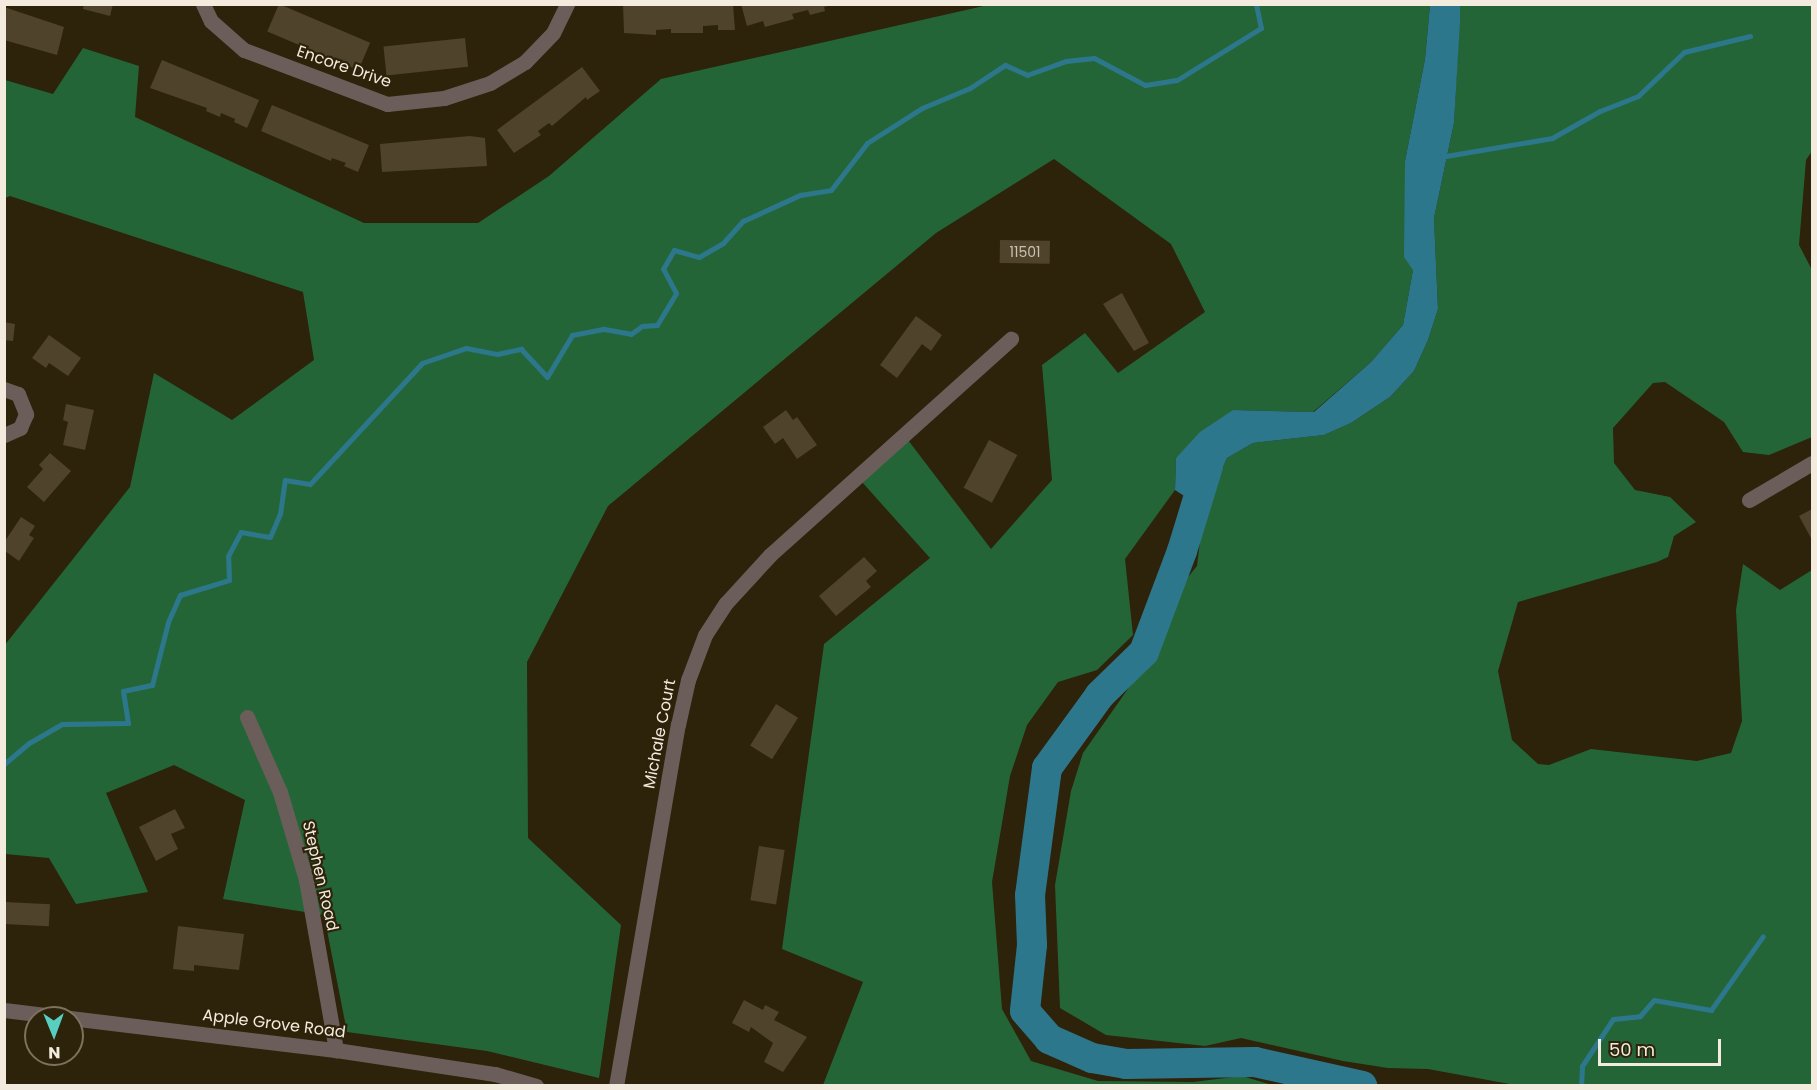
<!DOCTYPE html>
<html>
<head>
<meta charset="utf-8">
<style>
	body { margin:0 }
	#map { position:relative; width:1817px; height:1090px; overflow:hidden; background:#2d220a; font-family:Poppins,sans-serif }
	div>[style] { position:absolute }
	.forest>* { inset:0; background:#246538 }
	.water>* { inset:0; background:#2d778c }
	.stream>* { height:5px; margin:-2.5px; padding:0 2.5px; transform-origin:2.5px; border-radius:2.5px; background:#2d778c }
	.river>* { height:30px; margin:-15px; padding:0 15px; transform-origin:15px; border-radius:15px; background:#2d778c }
	.building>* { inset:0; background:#4f432b; transform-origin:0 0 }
	.minor>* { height:15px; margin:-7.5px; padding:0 7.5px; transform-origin:7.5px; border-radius:7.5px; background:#6b5e5a }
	span { translate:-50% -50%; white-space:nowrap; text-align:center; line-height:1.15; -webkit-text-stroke:4.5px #2d220a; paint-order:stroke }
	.number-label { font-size:14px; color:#cac1b0 }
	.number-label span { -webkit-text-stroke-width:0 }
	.street-label { font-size:16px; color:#f3ebdd }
	.frame { position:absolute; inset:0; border:6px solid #f3ebdd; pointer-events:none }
	.north { position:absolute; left:24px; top:1006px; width:60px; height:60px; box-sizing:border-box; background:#2d220a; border:2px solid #7c725e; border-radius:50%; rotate:179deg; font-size:16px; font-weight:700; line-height:24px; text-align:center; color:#f3ebdd }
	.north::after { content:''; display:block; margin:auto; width:21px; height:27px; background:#58cec1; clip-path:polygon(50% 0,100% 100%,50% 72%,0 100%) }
	.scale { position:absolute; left:1598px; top:1039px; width:123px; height:27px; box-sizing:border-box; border:3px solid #f3ebdd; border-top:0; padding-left:8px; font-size:18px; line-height:21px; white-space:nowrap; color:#f3ebdd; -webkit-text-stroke:4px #2d220a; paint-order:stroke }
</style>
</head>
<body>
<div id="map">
	<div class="forest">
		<i style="clip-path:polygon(988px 5px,1430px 5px,1425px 59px,1405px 161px,1413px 270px,1403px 325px,1371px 362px,1313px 412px,1233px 410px,1176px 458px,1175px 490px,1125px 559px,1133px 635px,1097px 670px,1058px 682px,1027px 725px,1010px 776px,992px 882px,1002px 1009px,1031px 1061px,1098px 1081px,1193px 1082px,1242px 1076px,1272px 1085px,823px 1085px,863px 982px,782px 949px,824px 644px,930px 558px,862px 482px,908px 440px,991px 549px,1052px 480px,1042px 365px,1085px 333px,1118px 373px,1205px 312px,1171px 244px,1054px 159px,936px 233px,608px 506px,527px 662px,528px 838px,621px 925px,599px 1078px,487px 1051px,347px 1032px,324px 915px,223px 899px,245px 800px,174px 765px,106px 793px,148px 892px,76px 904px,49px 858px,5px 854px,4px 646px,130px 487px,154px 373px,232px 420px,314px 360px,303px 292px,10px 196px,5px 198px,5px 80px,53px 94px,83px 48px,139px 66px,135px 117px,364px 223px,478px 223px,549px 176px,661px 79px)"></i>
		<i style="clip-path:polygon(1460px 5px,1812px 5px,1812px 151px,1806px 160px,1799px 245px,1812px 270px,1812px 437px,1769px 455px,1743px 452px,1724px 422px,1665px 382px,1653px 383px,1613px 428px,1614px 463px,1635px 490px,1670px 497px,1696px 522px,1674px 536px,1668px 557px,1657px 562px,1518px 602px,1498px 671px,1512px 740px,1538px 764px,1549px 765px,1591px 749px,1697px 761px,1731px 753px,1742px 721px,1736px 610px,1743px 564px,1780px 590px,1812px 570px,1812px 1085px,1515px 1085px,1428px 1069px,1388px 1068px,1343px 1061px,1241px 1038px,1205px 1046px,1106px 1035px,1060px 1008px,1055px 885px,1071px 791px,1083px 753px,1137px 676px,1179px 588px,1197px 566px,1204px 509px,1227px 458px,1253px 443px,1324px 435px,1351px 423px,1390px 397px,1414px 371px,1428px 340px,1438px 309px,1434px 218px,1454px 123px)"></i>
	</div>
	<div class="water">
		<i style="clip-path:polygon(1430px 5px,1460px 5px,1460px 22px,1454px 123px,1434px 218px,1438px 309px,1428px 340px,1414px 371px,1390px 397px,1351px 423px,1324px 435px,1253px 443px,1227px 458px,1204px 509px,1175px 490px,1176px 458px,1200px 432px,1233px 410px,1314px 412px,1371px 362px,1403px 325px,1413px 270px,1404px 257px,1405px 161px,1425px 59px)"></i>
	</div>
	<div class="stream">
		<i style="left:1440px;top:157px;width:114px;rotate:-9.6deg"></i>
		<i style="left:1552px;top:138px;width:55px;rotate:-29.4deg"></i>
		<i style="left:1600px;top:111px;width:41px;rotate:-21.5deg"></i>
		<i style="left:1638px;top:96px;width:64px;rotate:-43.7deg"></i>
		<i style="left:1684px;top:52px;width:68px;rotate:-13.6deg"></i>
		<i style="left:4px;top:764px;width:33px;rotate:-40deg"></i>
		<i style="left:29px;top:743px;width:38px;rotate:-30deg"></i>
		<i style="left:62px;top:724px;width:66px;rotate:-0.9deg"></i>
		<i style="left:128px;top:723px;width:32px;rotate:-99deg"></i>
		<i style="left:123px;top:691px;width:30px;rotate:-12deg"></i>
		<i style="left:152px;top:685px;width:65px;rotate:-75.7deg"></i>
		<i style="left:168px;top:622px;width:30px;rotate:-66deg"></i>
		<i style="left:180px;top:595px;width:51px;rotate:-17deg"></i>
		<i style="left:229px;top:580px;width:24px;rotate:-92deg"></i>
		<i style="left:228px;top:556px;width:27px;rotate:-62deg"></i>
		<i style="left:241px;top:532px;width:29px;rotate:10deg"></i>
		<i style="left:270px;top:537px;width:25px;rotate:-67deg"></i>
		<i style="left:280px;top:514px;width:34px;rotate:-82deg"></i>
		<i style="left:285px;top:480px;width:25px;rotate:9deg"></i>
		<i style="left:310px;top:484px;width:165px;rotate:-47.2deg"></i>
		<i style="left:422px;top:363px;width:46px;rotate:-18.8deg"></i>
		<i style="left:466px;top:348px;width:32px;rotate:11deg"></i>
		<i style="left:497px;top:354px;width:25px;rotate:-12deg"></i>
		<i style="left:521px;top:349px;width:38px;rotate:47deg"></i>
		<i style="left:547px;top:377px;width:49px;rotate:-59.2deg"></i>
		<i style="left:572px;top:335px;width:33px;rotate:-11deg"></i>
		<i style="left:604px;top:329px;width:27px;rotate:10deg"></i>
		<i style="left:631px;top:334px;width:14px;rotate:-36deg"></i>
		<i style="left:642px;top:326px;width:15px;rotate:-4deg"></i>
		<i style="left:657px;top:325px;width:37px;rotate:-59deg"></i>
		<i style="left:676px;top:293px;width:27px;rotate:-118deg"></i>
		<i style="left:663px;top:269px;width:22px;rotate:-60deg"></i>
		<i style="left:674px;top:250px;width:26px;rotate:16deg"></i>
		<i style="left:699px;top:257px;width:28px;rotate:-30deg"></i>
		<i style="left:723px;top:243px;width:30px;rotate:-48deg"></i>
		<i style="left:743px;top:221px;width:63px;rotate:-24.5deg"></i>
		<i style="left:800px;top:195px;width:31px;rotate:-9deg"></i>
		<i style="left:831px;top:190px;width:59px;rotate:-52.5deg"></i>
		<i style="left:867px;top:143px;width:65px;rotate:-32.5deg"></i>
		<i style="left:922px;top:108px;width:52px;rotate:-22.6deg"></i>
		<i style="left:970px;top:88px;width:42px;rotate:-33.3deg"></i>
		<i style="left:1005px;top:65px;width:24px;rotate:24deg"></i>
		<i style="left:1027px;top:75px;width:41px;rotate:-19.7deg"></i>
		<i style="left:1066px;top:61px;width:28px;rotate:-6deg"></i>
		<i style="left:1094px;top:58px;width:58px;rotate:27.9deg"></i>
		<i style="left:1145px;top:85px;width:32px;rotate:-9deg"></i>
		<i style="left:1177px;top:80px;width:99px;rotate:-31.8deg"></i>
		<i style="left:1261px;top:28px;width:25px;rotate:-102deg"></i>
		<i style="left:1581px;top:1086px;width:20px;rotate:-87deg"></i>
		<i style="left:1582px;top:1066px;width:56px;rotate:-56.6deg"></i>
		<i style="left:1613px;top:1019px;width:27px;rotate:-6deg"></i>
		<i style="left:1640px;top:1016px;width:21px;rotate:-49deg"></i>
		<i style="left:1654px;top:1000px;width:58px;rotate:10deg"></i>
		<i style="left:1711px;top:1010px;width:90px;rotate:-54.9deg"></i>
	</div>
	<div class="river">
		<i style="left:1208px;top:466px;width:89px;rotate:107deg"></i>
		<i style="left:1182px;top:551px;width:108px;rotate:110.6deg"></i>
		<i style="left:1144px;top:652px;width:62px;rotate:135.7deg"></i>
		<i style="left:1100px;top:695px;width:90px;rotate:126deg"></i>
		<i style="left:1047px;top:768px;width:128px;rotate:97.6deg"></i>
		<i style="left:1030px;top:895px;width:50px;rotate:87.7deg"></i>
		<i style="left:1032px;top:945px;width:66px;rotate:96.1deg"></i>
		<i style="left:1025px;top:1011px;width:37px;rotate:49deg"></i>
		<i style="left:1049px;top:1039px;width:47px;rotate:23.8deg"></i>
		<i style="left:1092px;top:1058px;width:35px;rotate:10deg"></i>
		<i style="left:1126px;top:1064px;width:129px;rotate:-0.9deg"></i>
		<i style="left:1255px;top:1062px;width:110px;rotate:12.6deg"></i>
	</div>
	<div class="building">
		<i style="clip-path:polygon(84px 4px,113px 4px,110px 16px,83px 9px)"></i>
		<i style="left:279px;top:4px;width:99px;height:30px;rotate:23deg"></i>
		<i style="clip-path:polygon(623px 4px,733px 4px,735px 30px,718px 30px,718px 25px,703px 26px,703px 33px,671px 33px,671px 29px,656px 30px,656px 35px,624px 33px)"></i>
		<i style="clip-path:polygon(741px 4px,830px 4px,831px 5px,824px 7px,825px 11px,810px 15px,808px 10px,792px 14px,794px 19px,765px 27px,763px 21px,747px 26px)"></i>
		<i style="clip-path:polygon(4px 7px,64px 27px,57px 55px,4px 40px)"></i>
		<i style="left:465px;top:38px;width:29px;height:82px;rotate:84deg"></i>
		<i style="clip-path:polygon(162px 60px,259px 100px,247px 128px,234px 122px,235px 119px,221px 113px,220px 117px,206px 111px,207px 108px,150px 88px)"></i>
		<i style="clip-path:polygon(582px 67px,600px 91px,587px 100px,586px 97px,552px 126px,549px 123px,538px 131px,541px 135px,514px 153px,497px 130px)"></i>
		<i style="clip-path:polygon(272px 105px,369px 145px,358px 172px,344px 166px,346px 163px,332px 158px,331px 161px,261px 131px)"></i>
		<i style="clip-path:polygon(470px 136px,485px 138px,487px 166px,382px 172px,380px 144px)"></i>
		<i style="left:1000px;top:240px;width:50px;height:23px;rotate:1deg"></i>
		<i style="clip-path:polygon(1122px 293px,1149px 343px,1134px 351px,1103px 304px)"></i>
		<i style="clip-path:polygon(916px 316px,942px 335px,931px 351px,922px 344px,897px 378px,880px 365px)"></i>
		<i style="clip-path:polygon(4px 322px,15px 324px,13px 341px,4px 340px)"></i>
		<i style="clip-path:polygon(49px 335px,81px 358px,68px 376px,49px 363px,46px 368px,32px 358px)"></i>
		<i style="clip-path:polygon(66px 404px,94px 410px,85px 450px,63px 445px,68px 422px,63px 420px)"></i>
		<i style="clip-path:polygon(786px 410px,793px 420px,797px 417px,817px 445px,797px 459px,783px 438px,775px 444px,763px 427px)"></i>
		<i style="left:989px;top:440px;width:32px;height:54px;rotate:28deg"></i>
		<i style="clip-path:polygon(50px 453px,71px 471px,44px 502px,27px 487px,43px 469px,39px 465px)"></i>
		<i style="clip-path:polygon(1812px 509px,1812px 540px,1799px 516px)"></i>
		<i style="clip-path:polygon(21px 517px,35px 526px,29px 535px,34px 538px,19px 561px,5px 551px,5px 541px)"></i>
		<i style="clip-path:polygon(864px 557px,877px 571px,866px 581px,871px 587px,836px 616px,819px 596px)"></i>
		<i style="left:776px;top:704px;width:26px;height:49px;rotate:32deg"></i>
		<i style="clip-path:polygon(175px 809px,185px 828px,171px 834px,178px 849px,156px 861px,139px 827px)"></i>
		<i style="left:759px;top:846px;width:26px;height:55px;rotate:9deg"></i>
		<i style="left:5px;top:902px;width:45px;height:22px;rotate:3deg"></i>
		<i style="clip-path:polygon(178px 926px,244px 934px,239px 970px,194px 965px,194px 971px,173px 969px)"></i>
		<i style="clip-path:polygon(744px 1000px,763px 1010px,765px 1005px,779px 1012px,774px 1020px,807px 1037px,783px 1072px,764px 1062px,773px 1043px,751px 1027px,749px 1032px,732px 1023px)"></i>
	</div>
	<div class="minor">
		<i style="left:203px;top:4px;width:19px;rotate:65deg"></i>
		<i style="left:211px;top:21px;width:44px;rotate:41.3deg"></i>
		<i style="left:244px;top:50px;width:153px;rotate:20.7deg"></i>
		<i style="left:387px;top:104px;width:57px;rotate:-6deg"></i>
		<i style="left:444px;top:98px;width:48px;rotate:-18.1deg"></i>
		<i style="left:490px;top:83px;width:41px;rotate:-31deg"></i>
		<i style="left:525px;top:62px;width:40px;rotate:-46deg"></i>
		<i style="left:553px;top:33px;width:32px;rotate:-64deg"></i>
		<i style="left:4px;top:389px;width:15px;rotate:20deg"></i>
		<i style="left:18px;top:394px;width:22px;rotate:68deg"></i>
		<i style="left:26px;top:414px;width:15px;rotate:113deg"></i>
		<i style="left:20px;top:428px;width:17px;rotate:156deg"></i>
		<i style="left:1749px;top:500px;width:73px;rotate:-30.4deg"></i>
		<i style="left:247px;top:717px;width:82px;rotate:66.3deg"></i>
		<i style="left:280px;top:792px;width:92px;rotate:73.5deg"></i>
		<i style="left:306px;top:880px;width:173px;rotate:80deg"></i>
		<i style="left:4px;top:1010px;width:334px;rotate:6.9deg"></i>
		<i style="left:336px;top:1050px;width:161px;rotate:8.6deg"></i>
		<i style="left:495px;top:1074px;width:43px;rotate:16.3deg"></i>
		<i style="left:616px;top:1086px;width:366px;rotate:-80.3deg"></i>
		<i style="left:678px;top:725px;width:46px;rotate:-77.5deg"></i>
		<i style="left:688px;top:680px;width:48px;rotate:-69.3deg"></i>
		<i style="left:705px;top:635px;width:38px;rotate:-57deg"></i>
		<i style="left:726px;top:603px;width:65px;rotate:-47.5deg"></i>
		<i style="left:770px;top:555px;width:324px;rotate:-41.9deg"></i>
	</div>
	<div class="number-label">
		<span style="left:1025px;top:252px">11501</span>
	</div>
	<div class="street-label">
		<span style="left:344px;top:67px;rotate:19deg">Encore Drive</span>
		<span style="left:660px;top:734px;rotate:-79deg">Michale Court</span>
		<span style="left:320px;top:876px;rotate:77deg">Stephen Road</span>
		<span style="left:274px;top:1024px;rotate:7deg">Apple Grove Road</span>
	</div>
	<div class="frame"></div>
	<div class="north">N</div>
	<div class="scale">50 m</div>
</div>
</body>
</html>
